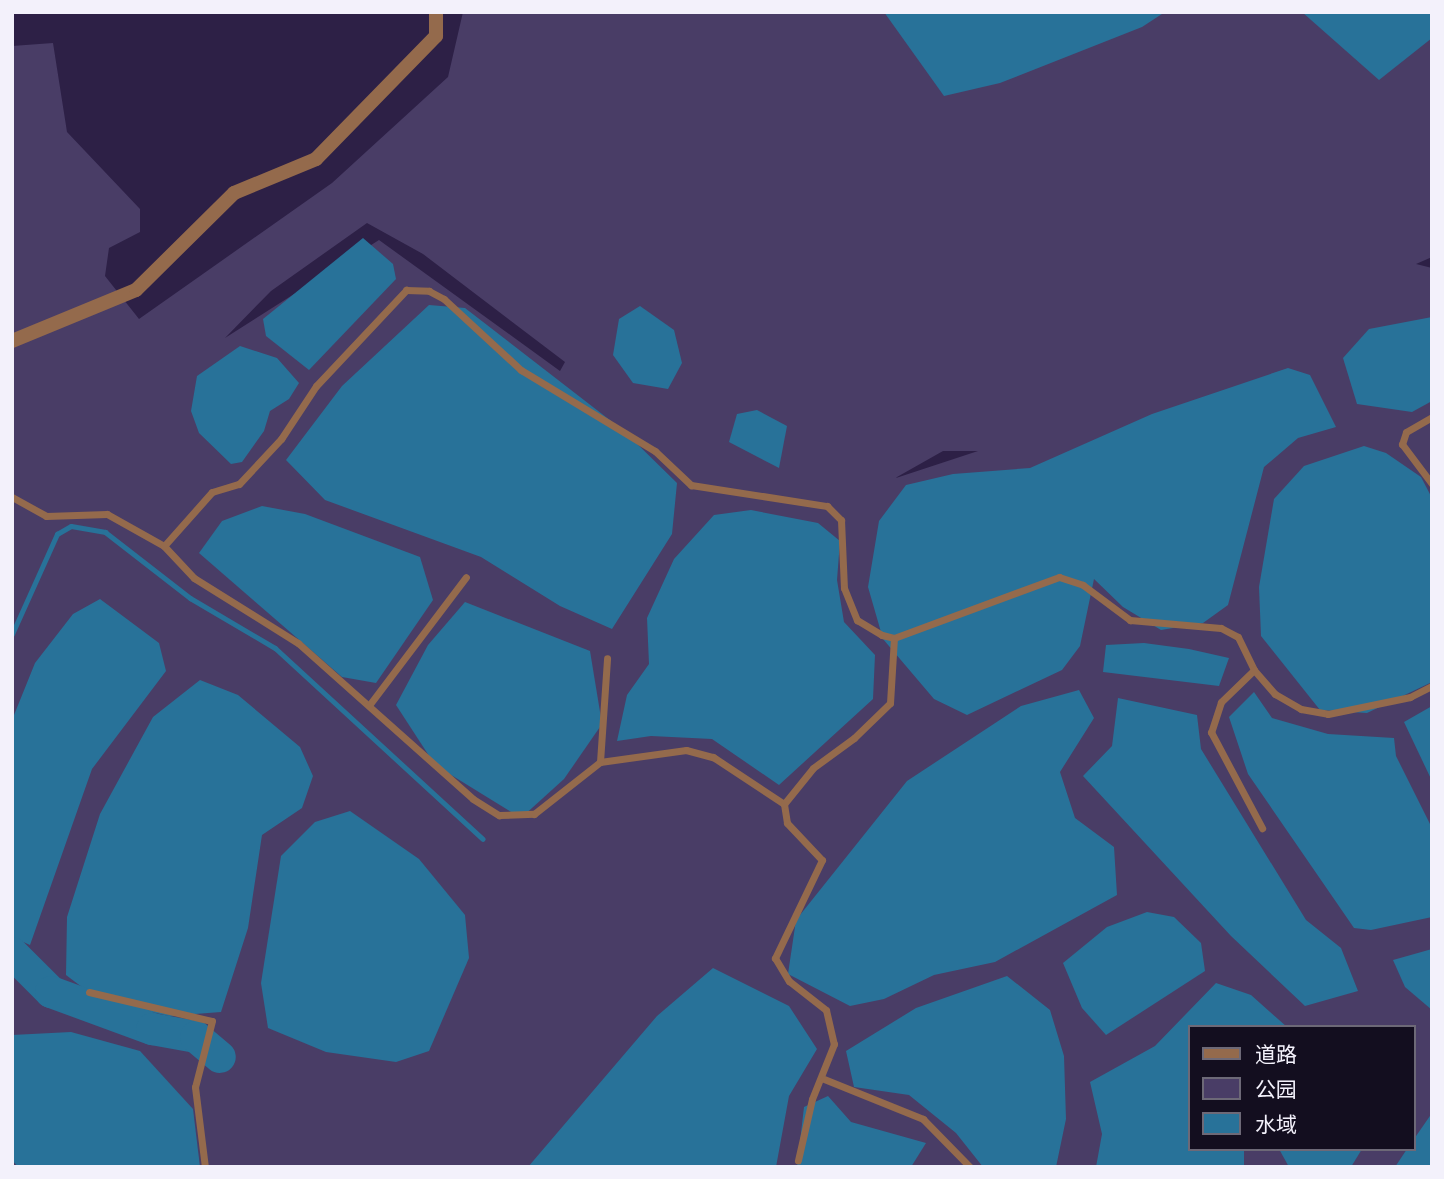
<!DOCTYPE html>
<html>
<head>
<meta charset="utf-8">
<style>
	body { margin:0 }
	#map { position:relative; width:1444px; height:1179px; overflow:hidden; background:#2d2046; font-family:"DM Sans","Noto Sans SC",sans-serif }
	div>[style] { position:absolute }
	.green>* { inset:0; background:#493d66 }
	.water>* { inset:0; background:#287299 }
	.stream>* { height:5px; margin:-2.5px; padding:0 2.5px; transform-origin:2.5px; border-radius:2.5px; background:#287299 }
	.river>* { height:32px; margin:-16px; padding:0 16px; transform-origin:16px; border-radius:16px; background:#287299 }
	.lane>* { height:7px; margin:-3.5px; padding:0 3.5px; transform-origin:3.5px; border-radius:3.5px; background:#946a4c }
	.street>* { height:14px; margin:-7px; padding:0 7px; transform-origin:7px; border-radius:7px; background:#946a4c }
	span { translate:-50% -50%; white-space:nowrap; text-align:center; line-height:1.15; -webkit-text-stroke:5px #130e1f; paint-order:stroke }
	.frame { position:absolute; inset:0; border:14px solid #f3f1fb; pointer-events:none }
	.legend { position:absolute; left:1188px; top:1025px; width:228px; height:126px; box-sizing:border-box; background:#130e1f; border:2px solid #6d6977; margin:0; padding:9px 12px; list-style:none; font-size:21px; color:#f3f1fb }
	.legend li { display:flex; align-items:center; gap:14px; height:35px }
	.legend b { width:35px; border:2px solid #6d6977 }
</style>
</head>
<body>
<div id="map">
	<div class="green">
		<i style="clip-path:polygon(evenodd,463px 12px,1432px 12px,1432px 257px,1416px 264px,1432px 268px,1432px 1167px,12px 1167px,12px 46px,53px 43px,67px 132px,140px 209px,140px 232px,109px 248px,105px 276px,139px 319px,332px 183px,448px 77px,463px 12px,367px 223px,423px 254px,565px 362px,560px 371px,379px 240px,225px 338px,271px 291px,367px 223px,463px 12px,943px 451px,978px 451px,896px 478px,897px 477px,943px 451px,463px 12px,1190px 1027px,1414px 1027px,1414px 1149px,1190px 1149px,1190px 1027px)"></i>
	</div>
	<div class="water">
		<i style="clip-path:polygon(884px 12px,1165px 12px,1142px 27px,1000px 83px,944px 96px)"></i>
		<i style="clip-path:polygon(1302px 12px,1432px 12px,1432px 38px,1379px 80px)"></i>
		<i style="clip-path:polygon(363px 238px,393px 264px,396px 279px,309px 370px,266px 336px,263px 319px)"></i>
		<i style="clip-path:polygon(429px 305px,465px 308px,624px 431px,677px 483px,672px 534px,612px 629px,560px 606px,481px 557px,325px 500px,286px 460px,342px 386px)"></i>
		<i style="clip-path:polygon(640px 306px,674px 330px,682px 363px,668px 389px,633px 383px,613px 355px,619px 319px)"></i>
		<i style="clip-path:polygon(1432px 317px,1432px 401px,1412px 412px,1357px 404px,1343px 358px,1369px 329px)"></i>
		<i style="clip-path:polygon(240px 346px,277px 358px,299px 383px,289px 399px,270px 411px,264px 431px,242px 462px,231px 464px,199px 433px,191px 411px,197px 376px)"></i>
		<i style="clip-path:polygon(1288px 368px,1310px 375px,1336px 427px,1298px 438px,1264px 467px,1228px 605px,1203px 623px,1161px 630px,1123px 607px,1094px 579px,1080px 646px,1062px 670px,967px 715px,934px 699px,883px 639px,868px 587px,879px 521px,906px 485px,953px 474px,1030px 468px,1152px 414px)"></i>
		<i style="clip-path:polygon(757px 410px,787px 426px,779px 468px,729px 442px,737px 414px)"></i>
		<i style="clip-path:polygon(1364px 446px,1386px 453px,1421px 477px,1432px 498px,1432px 682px,1367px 713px,1320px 710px,1261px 636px,1259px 587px,1274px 499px,1304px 466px)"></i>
		<i style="clip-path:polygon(262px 506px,305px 514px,420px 557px,433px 600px,376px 683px,342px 677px,199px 553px,222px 521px)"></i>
		<i style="clip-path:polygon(751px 510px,818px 523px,840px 541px,837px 580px,844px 622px,875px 655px,873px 699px,779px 785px,712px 739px,651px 736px,617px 741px,627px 695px,649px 664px,647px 618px,674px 559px,714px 515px)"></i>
		<i style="clip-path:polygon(100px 599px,159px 643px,166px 671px,92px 769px,30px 945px,12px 937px,12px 720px,35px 663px,73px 614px)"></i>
		<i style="clip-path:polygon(465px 602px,590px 651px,602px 724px,564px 779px,521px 818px,435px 765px,396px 705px,428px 645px)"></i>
		<i style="clip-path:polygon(1144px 643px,1189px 649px,1229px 658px,1219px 686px,1103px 672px,1106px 645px)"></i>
		<i style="clip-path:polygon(200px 680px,238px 695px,300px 747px,313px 776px,302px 808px,262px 835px,248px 928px,221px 1012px,169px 1016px,99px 1000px,66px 975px,67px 917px,100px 814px,153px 717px)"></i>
		<i style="clip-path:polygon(1079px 690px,1094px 718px,1060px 772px,1075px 818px,1114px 847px,1117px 895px,995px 962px,934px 975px,884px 999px,850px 1006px,788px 974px,796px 920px,907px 781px,1021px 706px)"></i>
		<i style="clip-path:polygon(1254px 692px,1272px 718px,1328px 734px,1394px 738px,1396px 756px,1432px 828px,1432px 917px,1371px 930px,1354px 928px,1248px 774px,1229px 717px)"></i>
		<i style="clip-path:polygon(1118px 698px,1197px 715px,1201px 749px,1306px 920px,1341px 948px,1358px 991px,1305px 1006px,1231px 936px,1083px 776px,1112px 746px)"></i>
		<i style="clip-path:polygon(1432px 706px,1432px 781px,1404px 722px)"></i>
		<i style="clip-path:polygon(350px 811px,419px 859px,465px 915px,469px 958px,429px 1051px,396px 1062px,326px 1052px,268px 1028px,261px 983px,281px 856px,315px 822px)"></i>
		<i style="clip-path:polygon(1147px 912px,1174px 917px,1201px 943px,1205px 971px,1106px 1035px,1082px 1008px,1063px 963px,1107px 927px)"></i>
		<i style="clip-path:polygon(1432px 949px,1432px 1010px,1405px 987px,1393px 960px)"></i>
		<i style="clip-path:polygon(713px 968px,789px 1006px,817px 1049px,789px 1096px,776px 1167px,528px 1167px,657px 1016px)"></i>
		<i style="clip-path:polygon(1007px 976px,1050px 1010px,1064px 1056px,1066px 1119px,1056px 1167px,983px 1167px,956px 1133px,909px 1095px,854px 1087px,846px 1051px,916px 1008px)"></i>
		<i style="clip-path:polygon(1216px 983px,1251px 995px,1287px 1027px,1190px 1027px,1190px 1149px,1244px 1149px,1244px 1167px,1096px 1167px,1102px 1134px,1090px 1082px,1155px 1046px)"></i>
		<i style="clip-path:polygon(71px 1032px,140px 1051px,193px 1109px,200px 1167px,18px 1167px,12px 1160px,12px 1035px)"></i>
		<i style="clip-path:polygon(828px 1096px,851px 1122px,926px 1143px,911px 1167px,797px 1167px,804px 1107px)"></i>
		<i style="clip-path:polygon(1432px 1113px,1432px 1167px,1395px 1167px,1407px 1149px,1414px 1149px,1414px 1139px)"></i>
		<i style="clip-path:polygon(1279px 1149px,1362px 1149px,1351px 1167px,1289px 1167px)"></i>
	</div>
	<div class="stream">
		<i style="left:12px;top:634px;width:110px;rotate:-65.8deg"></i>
		<i style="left:57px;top:534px;width:16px;rotate:-30deg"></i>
		<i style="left:71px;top:526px;width:35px;rotate:10deg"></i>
		<i style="left:105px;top:532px;width:108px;rotate:37.8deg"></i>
		<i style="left:190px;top:598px;width:99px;rotate:30.5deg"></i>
		<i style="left:275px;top:648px;width:282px;rotate:42.6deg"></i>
	</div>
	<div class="river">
		<i style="left:12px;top:953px;width:55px;rotate:45deg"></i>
		<i style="left:51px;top:992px;width:108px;rotate:20.1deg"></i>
		<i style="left:152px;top:1029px;width:45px;rotate:10.3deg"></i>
		<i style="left:196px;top:1037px;width:31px;rotate:40deg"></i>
	</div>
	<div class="lane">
		<i style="left:1432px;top:417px;width:30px;rotate:150deg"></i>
		<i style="left:1406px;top:432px;width:13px;rotate:108deg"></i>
		<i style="left:1402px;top:444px;width:50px;rotate:53.1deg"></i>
		<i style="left:12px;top:497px;width:39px;rotate:29deg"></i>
		<i style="left:46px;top:516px;width:61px;rotate:-1.9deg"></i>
		<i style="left:107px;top:514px;width:65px;rotate:29.3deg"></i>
		<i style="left:164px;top:546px;width:44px;rotate:46.8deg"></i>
		<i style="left:194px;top:578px;width:123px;rotate:32deg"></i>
		<i style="left:298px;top:643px;width:234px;rotate:41.7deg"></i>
		<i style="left:473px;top:799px;width:31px;rotate:32deg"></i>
		<i style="left:499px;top:815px;width:35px;rotate:-2deg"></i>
		<i style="left:534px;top:814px;width:84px;rotate:-38.2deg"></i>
		<i style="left:600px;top:762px;width:87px;rotate:-7.9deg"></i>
		<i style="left:686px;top:750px;width:28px;rotate:15deg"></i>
		<i style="left:713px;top:757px;width:85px;rotate:33.5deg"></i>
		<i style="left:784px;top:804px;width:19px;rotate:81deg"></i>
		<i style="left:787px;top:823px;width:51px;rotate:46.6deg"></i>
		<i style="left:822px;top:860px;width:109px;rotate:115.6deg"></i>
		<i style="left:775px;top:958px;width:27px;rotate:59deg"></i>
		<i style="left:789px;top:981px;width:47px;rotate:38.1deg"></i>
		<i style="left:826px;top:1010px;width:35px;rotate:77deg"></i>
		<i style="left:834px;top:1044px;width:59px;rotate:111.8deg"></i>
		<i style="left:812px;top:1099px;width:63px;rotate:102.9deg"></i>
		<i style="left:164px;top:546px;width:72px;rotate:-48.4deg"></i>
		<i style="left:212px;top:492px;width:28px;rotate:-17deg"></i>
		<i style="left:239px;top:484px;width:62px;rotate:-47deg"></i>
		<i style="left:281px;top:439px;width:64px;rotate:-56.6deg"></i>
		<i style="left:316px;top:386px;width:132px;rotate:-46.8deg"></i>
		<i style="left:406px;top:290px;width:23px;rotate:2deg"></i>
		<i style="left:429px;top:291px;width:17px;rotate:28deg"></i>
		<i style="left:444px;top:299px;width:105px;rotate:42.7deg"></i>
		<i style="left:521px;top:370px;width:157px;rotate:31.2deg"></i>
		<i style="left:655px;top:451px;width:50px;rotate:43.4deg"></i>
		<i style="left:691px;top:485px;width:138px;rotate:8.8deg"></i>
		<i style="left:827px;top:506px;width:20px;rotate:45deg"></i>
		<i style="left:841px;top:520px;width:68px;rotate:87.5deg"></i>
		<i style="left:844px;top:588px;width:35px;rotate:68deg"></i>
		<i style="left:857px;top:620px;width:29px;rotate:31deg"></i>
		<i style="left:882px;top:635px;width:12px;rotate:14deg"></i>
		<i style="left:894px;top:638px;width:176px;rotate:-20.3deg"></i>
		<i style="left:1059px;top:577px;width:25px;rotate:18deg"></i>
		<i style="left:1083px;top:585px;width:59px;rotate:36.7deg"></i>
		<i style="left:1130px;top:620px;width:91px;rotate:5deg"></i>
		<i style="left:1221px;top:628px;width:19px;rotate:28deg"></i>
		<i style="left:1238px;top:637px;width:37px;rotate:64deg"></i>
		<i style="left:1254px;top:670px;width:32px;rotate:49deg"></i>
		<i style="left:1275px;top:694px;width:30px;rotate:30deg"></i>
		<i style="left:1301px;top:709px;width:27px;rotate:10deg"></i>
		<i style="left:1328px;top:714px;width:84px;rotate:-11.7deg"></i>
		<i style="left:1410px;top:697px;width:25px;rotate:-27deg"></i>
		<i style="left:1254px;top:670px;width:46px;rotate:135.9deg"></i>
		<i style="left:1221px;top:702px;width:32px;rotate:108deg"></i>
		<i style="left:1211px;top:732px;width:109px;rotate:62deg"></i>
		<i style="left:370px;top:704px;width:159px;rotate:-52.9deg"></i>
		<i style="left:600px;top:762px;width:104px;rotate:-86.1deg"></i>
		<i style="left:784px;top:804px;width:46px;rotate:-51.1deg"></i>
		<i style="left:813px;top:768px;width:51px;rotate:-36.2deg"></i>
		<i style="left:854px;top:738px;width:50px;rotate:-44.2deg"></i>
		<i style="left:890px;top:703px;width:65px;rotate:-86.5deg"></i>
		<i style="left:89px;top:992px;width:126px;rotate:13.3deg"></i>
		<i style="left:212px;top:1021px;width:68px;rotate:104.4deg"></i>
		<i style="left:195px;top:1087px;width:81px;rotate:82.9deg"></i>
		<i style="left:824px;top:1079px;width:107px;rotate:22deg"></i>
		<i style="left:923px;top:1119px;width:67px;rotate:45.6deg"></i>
	</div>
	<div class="street">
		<i style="left:12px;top:341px;width:134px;rotate:-22.4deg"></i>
		<i style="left:136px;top:290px;width:138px;rotate:-44.7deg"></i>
		<i style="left:234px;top:193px;width:89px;rotate:-22.5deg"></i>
		<i style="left:316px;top:159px;width:172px;rotate:-45.7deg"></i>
		<i style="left:436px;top:36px;width:24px;rotate:-90deg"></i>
	</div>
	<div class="frame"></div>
	<ul class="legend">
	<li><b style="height:9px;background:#946a4c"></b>道路</li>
	<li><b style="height:19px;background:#493d66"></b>公园</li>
	<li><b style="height:19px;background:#287299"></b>水域</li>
	</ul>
</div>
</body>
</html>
